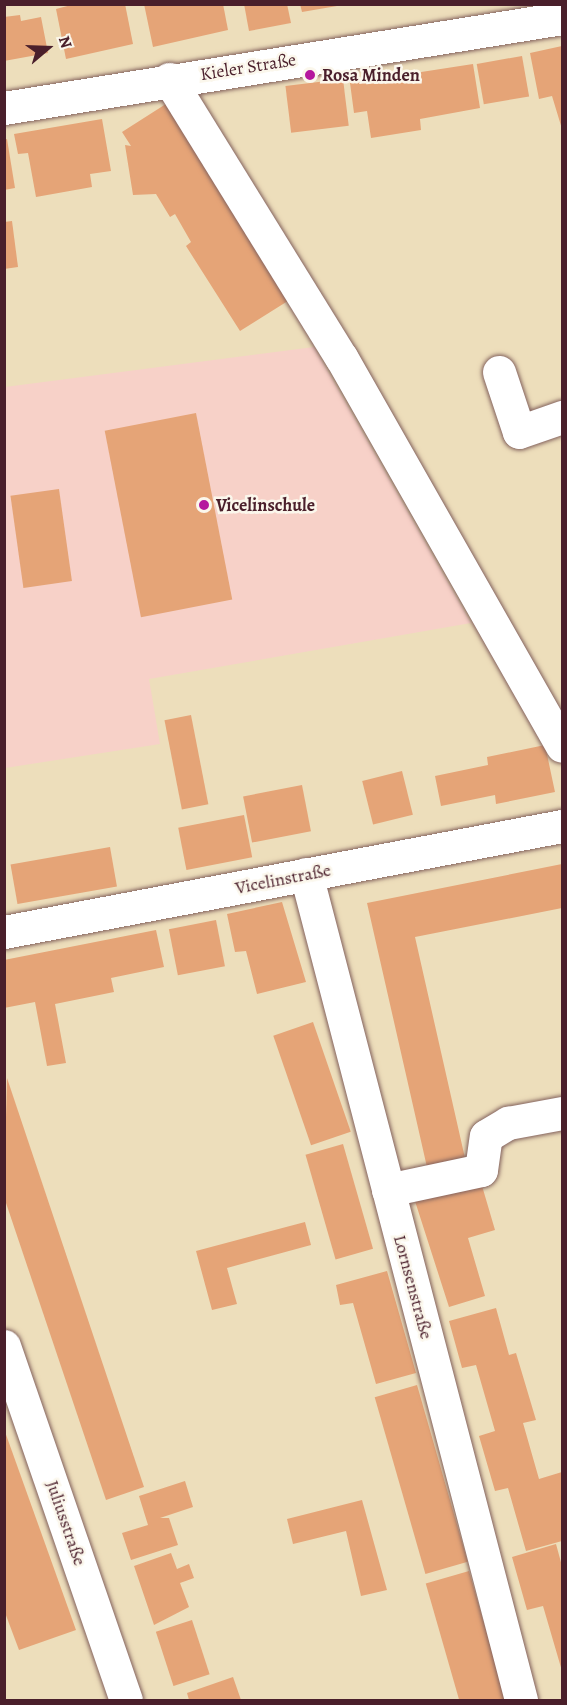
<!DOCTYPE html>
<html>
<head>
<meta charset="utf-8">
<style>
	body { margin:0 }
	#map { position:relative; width:567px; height:1705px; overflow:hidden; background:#eddebb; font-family:Alegreya,serif }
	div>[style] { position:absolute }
	.built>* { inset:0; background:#f7d1c8 }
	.building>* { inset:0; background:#e5a477; transform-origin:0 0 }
	.roads { filter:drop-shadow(0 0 2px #83625d) drop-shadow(0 0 2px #83625d) }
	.minor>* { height:33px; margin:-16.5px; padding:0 16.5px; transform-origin:16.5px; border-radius:16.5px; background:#fff }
	.dots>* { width:16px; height:16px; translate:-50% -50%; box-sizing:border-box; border:3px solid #fbf7ec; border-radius:50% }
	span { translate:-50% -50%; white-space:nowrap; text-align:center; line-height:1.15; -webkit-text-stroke:5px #fbf7ec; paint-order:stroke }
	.street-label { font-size:18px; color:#4a1f2b }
	.poi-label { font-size:18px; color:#4a1f2b; font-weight:700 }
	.left { translate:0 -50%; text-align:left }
	.frame { position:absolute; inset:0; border:6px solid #4a1f2b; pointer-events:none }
	.north { position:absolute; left:18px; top:18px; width:60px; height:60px; -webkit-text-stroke:4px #fbf7ec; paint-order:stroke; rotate:71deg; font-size:16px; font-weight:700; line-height:24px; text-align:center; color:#4a1f2b }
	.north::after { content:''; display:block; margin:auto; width:21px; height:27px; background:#4a1f2b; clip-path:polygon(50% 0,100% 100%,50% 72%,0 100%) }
</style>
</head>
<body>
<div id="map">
	<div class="built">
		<i style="clip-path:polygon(314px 347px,471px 623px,149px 679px,160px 744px,5px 768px,5px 387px)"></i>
	</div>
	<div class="building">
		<i style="clip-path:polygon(75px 4px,125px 4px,133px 44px,66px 59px,56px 9px)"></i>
		<i style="clip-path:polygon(144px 4px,223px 4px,228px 30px,153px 47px)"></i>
		<i style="clip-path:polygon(244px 4px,287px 4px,291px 23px,249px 31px)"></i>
		<i style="clip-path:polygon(300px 4px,337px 4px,337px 6px,302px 12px)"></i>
		<i style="clip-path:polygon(20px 15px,21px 21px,41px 17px,48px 53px,4px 61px,4px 17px)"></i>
		<i style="clip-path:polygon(562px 46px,562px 129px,552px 96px,539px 99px,530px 53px)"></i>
		<i style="left:522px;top:56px;width:41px;height:46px;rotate:80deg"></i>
		<i style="clip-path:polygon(473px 64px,480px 108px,420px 119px,421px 130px,371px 138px,367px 111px,354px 113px,350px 83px)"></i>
		<i style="left:343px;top:79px;width:47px;height:58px;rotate:83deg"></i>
		<i style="clip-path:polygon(169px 102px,291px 299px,240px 331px,186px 246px,191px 242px,175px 214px,170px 217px,156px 194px,133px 195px,125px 145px,131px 146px,122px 132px)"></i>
		<i style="clip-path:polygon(102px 119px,111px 171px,90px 174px,92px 187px,36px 197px,28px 153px,18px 154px,14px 134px)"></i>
		<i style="clip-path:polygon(7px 139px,15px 188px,4px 190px,4px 140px)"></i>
		<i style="clip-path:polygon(12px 221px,18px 267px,4px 269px,4px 222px)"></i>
		<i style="left:196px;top:413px;width:190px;height:93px;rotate:79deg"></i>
		<i style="left:59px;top:489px;width:93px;height:49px;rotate:82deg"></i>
		<i style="left:191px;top:715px;width:91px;height:27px;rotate:79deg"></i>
		<i style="clip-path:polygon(545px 745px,555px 792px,496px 804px,495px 795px,441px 806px,435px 776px,488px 765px,487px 757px)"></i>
		<i style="left:402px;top:771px;width:45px;height:41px;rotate:76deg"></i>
		<i style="left:302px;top:785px;width:47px;height:60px;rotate:79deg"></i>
		<i style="left:244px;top:815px;width:43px;height:67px;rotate:79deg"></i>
		<i style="left:110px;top:847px;width:40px;height:101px;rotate:80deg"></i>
		<i style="clip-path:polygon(562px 864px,562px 908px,415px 937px,467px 1167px,429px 1176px,367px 903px)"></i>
		<i style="clip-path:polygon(282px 902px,306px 982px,257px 994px,246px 951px,235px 952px,227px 914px)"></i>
		<i style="left:216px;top:920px;width:47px;height:48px;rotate:79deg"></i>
		<i style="clip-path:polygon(156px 930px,164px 967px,111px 978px,114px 992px,55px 1004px,66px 1063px,47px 1066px,35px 1002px,4px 1008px,4px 960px)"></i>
		<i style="left:313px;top:1022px;width:116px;height:42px;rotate:71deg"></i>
		<i style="clip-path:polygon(7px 1078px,144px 1487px,106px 1500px,4px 1197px)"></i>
		<i style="left:343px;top:1144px;width:109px;height:39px;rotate:74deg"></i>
		<i style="clip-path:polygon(480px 1179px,495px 1230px,468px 1238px,485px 1296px,449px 1307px,414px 1198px)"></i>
		<i style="clip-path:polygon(305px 1222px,311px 1245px,227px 1268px,237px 1304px,212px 1310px,196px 1251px)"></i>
		<i style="clip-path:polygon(387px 1271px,416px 1373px,376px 1384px,353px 1303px,340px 1305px,336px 1285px)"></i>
		<i style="clip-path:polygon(496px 1308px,509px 1355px,516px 1353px,536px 1420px,523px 1423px,539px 1479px,562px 1472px,562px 1541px,526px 1551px,508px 1488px,495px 1491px,479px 1436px,495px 1431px,476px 1365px,462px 1368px,449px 1321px)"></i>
		<i style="left:417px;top:1385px;width:184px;height:44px;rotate:74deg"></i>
		<i style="clip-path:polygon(4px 1429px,76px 1630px,19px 1650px,4px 1610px)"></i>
		<i style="clip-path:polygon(185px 1481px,193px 1507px,160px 1518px,169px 1518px,178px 1545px,131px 1560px,122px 1533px,148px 1525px,139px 1496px)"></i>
		<i style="clip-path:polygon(362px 1500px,387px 1590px,361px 1596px,346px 1531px,293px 1544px,287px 1519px)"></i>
		<i style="clip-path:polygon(556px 1544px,562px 1566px,562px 1671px,543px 1606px,527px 1610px,512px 1557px)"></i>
		<i style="clip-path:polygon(171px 1553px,177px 1569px,189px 1564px,194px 1578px,180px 1583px,189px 1607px,154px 1625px,134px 1566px)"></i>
		<i style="left:469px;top:1571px;width:134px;height:45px;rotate:74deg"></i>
		<i style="left:192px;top:1620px;width:57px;height:38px;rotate:72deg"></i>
		<i style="clip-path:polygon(233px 1677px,241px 1700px,189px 1700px,187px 1693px)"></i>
	</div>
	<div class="roads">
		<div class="minor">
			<i style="left:169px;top:79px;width:327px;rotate:58.3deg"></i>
			<i style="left:341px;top:357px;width:447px;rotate:60.4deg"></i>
			<i style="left:4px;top:108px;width:565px;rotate:-9.16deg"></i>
			<i style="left:499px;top:372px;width:63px;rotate:71.6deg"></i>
			<i style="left:519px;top:432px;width:46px;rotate:-19.2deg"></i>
			<i style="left:306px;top:874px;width:854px;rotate:75.41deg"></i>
			<i style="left:4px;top:932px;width:568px;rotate:-10.76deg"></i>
			<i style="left:388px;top:1190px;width:95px;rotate:-12.1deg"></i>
			<i style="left:481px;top:1170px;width:34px;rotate:-82deg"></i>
			<i style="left:486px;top:1136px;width:26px;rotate:-31deg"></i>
			<i style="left:508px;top:1123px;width:55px;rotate:-10.5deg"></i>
			<i style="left:4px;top:1346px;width:374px;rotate:71deg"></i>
		</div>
	</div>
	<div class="dots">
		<i style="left:310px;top:75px;background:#b5179e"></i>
		<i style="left:204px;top:505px;background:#b5179e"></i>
	</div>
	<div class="street-label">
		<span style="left:248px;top:67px;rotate:-9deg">Kieler Straße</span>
		<span style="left:283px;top:879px;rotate:-11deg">Vicelinstraße</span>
		<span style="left:413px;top:1287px;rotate:75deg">Lornsenstraße</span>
		<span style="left:66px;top:1523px;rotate:71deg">Juliusstraße</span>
	</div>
	<div class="poi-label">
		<span class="left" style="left:322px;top:75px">Rosa Minden</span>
		<span class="left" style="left:216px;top:505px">Vicelinschule</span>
	</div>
	<div class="frame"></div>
	<div class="north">N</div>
</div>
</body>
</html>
